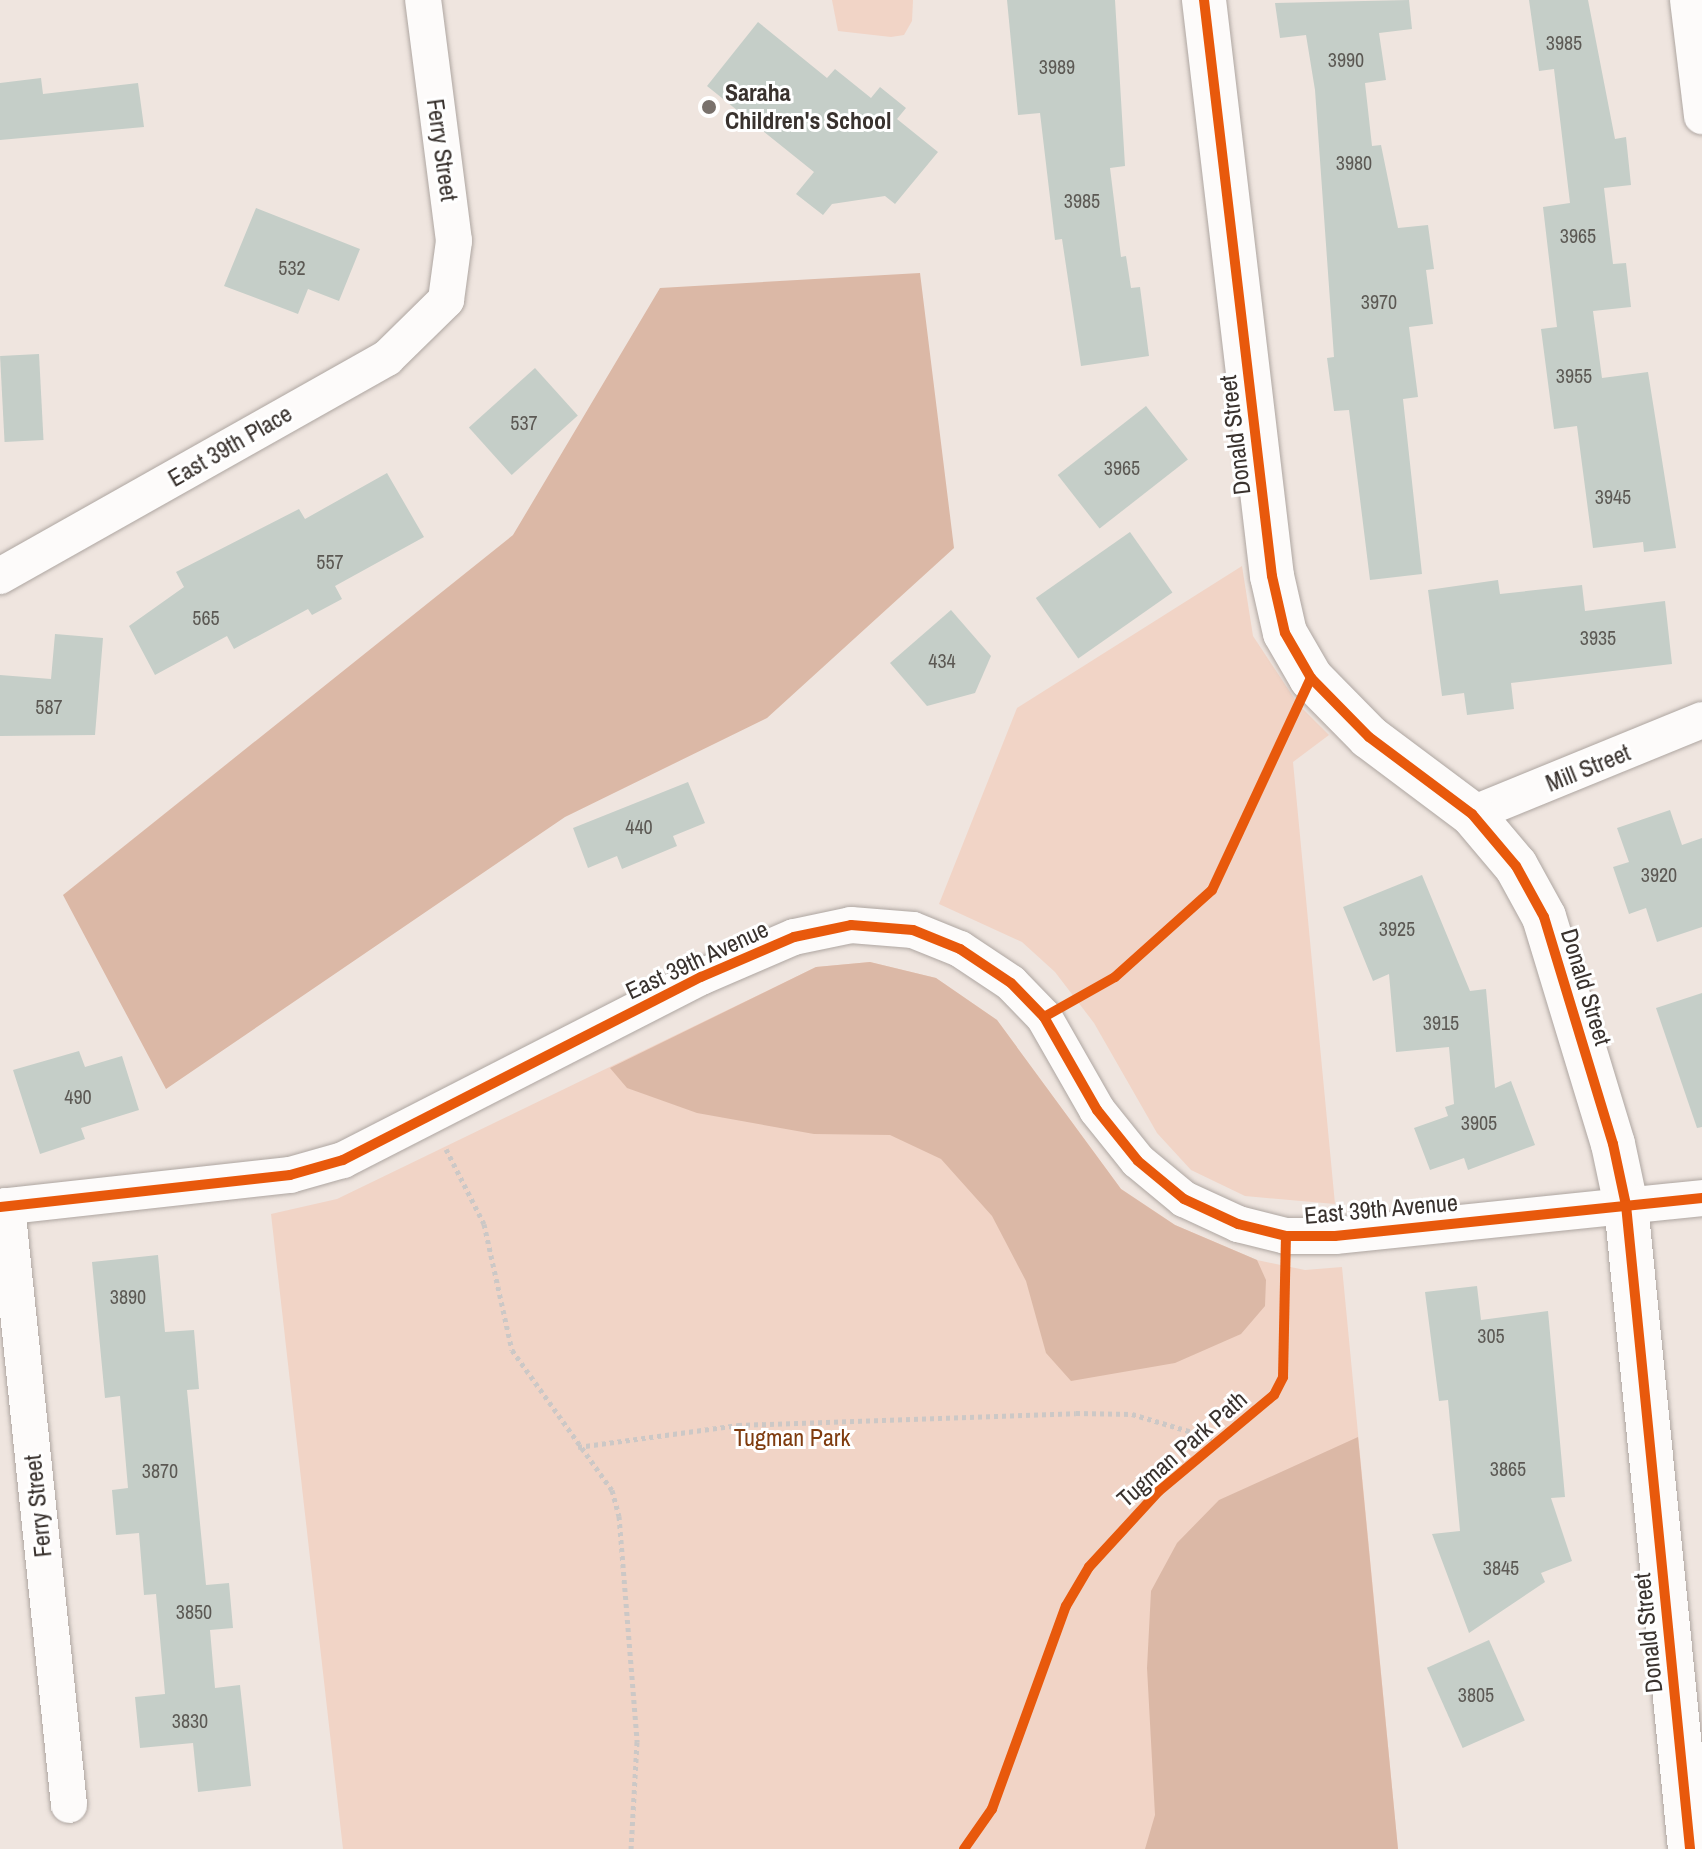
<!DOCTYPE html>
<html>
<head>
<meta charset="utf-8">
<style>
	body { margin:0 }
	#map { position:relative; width:1702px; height:1849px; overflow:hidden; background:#efe5df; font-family:"Archivo Narrow",sans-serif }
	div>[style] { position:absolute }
	.green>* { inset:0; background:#f1d4c6 }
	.forest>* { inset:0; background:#dbb8a6 }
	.building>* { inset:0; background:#c5cec8; transform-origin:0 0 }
	.path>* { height:5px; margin-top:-2.5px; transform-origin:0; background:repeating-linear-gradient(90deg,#ccc8c6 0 4px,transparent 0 8px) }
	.roads { filter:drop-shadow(0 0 2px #aea6a1) drop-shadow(0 0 2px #aea6a1) }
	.street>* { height:36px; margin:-18px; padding:0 18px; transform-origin:18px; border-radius:18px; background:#fdfbfa }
	.secondary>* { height:44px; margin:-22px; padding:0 22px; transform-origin:22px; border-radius:22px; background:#fdfbfa }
	.cycleway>* { height:10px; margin:-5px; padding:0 5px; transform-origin:5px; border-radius:5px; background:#e8590c }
	.dots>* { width:22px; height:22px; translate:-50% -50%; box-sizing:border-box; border:4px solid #fff; border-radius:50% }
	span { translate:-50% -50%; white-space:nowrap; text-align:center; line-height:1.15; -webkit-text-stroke:6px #fff; paint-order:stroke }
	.number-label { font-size:20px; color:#5c5954 }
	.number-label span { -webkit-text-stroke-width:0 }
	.poi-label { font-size:24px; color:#39322e; font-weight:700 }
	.left { translate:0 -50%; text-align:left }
	.street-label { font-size:24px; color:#39322e }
	.park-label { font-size:24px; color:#7f3c0f }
</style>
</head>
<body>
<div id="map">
	<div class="green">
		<i style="clip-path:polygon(832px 0,913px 0,912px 21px,904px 35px,891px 37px,838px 31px)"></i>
		<i style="clip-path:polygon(1242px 566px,1253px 636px,1298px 704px,1329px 735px,1293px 762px,1335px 1204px,1245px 1196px,1191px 1170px,1157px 1133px,1094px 1023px,1055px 972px,1022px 942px,939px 904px,1017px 708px)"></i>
		<i style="clip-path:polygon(870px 962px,936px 978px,997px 1020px,1121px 1189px,1175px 1225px,1257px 1260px,1305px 1270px,1342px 1267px,1398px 1849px,343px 1849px,271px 1214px,337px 1199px,816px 967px)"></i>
	</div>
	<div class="forest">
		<i style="clip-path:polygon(920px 273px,954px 548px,767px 718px,565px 817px,166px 1089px,63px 895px,513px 535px,660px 288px)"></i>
		<i style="clip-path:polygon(870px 962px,936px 978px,997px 1020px,1121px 1189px,1175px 1225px,1257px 1260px,1266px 1280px,1265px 1306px,1241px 1334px,1175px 1363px,1071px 1381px,1046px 1353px,1026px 1281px,992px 1216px,941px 1159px,890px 1135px,814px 1134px,697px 1113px,627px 1088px,610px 1068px,816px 967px)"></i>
		<i style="clip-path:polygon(1358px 1437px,1398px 1849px,1145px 1849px,1155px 1815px,1147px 1668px,1151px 1591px,1177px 1543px,1219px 1500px)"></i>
	</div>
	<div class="building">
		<i style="clip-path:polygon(1007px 0,1115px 0,1125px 166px,1110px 168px,1121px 257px,1126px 256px,1131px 288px,1140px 287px,1149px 356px,1081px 366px,1062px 239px,1055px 240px,1040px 113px,1018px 115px)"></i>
		<i style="clip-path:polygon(1409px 0,1412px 29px,1379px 33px,1386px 80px,1365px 83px,1372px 146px,1381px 145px,1398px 228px,1428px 225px,1434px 269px,1426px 270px,1433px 324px,1409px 327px,1418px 397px,1403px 399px,1422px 574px,1370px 580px,1349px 410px,1334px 411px,1327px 358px,1334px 357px,1315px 90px,1306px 35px,1280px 38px,1275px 3px)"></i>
		<i style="clip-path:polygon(1529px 0,1588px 0,1615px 139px,1626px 137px,1631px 185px,1604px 188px,1613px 264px,1626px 263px,1631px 307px,1593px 311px,1602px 378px,1648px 372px,1676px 548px,1644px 552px,1643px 542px,1593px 548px,1577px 426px,1554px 429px,1541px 329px,1557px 327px,1543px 207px,1570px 203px,1554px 69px,1539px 71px)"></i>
		<i style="clip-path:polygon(758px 22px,827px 78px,835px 69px,871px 98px,880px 87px,906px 108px,897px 119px,938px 152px,895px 204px,885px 196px,832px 204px,823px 215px,796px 194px,814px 172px,707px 86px)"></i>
		<i style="clip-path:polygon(41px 78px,43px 94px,138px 83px,144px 127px,0 140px,0 83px)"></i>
		<i style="clip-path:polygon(256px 208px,360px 249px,339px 301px,308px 289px,298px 314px,224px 286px)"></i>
		<i style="left:39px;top:354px;width:86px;height:39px;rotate:87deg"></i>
		<i style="left:535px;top:368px;width:64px;height:89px;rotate:48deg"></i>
		<i style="left:1146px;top:406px;width:68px;height:112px;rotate:52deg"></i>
		<i style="clip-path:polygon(387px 473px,424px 537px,335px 586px,342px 599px,312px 615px,308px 609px,234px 649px,227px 636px,155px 675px,129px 626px,184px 587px,176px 572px,299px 509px,305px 519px)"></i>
		<i style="left:1130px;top:532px;width:74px;height:115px;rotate:55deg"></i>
		<i style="clip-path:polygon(1498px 580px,1500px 594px,1582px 585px,1585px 611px,1665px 601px,1672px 664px,1511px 683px,1514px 709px,1467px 715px,1464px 693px,1442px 696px,1428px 590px)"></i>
		<i style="clip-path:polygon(951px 610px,991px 656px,975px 693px,927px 706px,890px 663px)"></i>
		<i style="clip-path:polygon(55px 634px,103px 638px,95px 735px,0 736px,0 675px,51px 679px)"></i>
		<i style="clip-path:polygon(688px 782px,705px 823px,673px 836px,677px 846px,622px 869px,617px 856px,588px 868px,573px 828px)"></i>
		<i style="clip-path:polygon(1670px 810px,1682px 845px,1702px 838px,1702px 927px,1657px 942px,1646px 908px,1629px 914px,1613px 867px,1629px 862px,1617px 828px)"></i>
		<i style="clip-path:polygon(1422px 875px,1470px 991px,1486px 989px,1495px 1088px,1511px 1081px,1535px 1145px,1468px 1170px,1464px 1158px,1430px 1170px,1414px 1128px,1448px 1116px,1445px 1107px,1454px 1104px,1449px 1047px,1396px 1052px,1389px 974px,1373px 981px,1343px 907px)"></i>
		<i style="clip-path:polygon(1702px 993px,1702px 1127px,1697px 1128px,1656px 1008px)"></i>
		<i style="clip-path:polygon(79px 1051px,85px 1067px,122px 1056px,139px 1110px,81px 1128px,85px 1139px,40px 1154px,13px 1070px)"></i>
		<i style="clip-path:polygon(158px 1255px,165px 1332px,194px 1330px,199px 1389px,187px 1390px,206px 1585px,229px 1583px,233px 1628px,210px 1630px,215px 1688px,240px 1685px,251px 1786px,198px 1792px,193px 1743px,140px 1748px,135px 1697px,165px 1694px,156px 1594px,144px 1595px,139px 1533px,116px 1535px,112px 1490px,128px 1488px,120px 1396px,105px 1398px,92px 1262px)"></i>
		<i style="clip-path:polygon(1477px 1286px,1481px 1320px,1548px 1311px,1565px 1497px,1551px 1498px,1572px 1561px,1541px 1573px,1545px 1582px,1469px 1633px,1432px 1534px,1460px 1531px,1448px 1400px,1439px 1401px,1425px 1292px)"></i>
		<i style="left:1489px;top:1640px;width:88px;height:68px;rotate:66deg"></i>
	</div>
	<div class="path">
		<i style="left:446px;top:1149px;width:84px;rotate:63.1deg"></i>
		<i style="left:484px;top:1224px;width:129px;rotate:77.5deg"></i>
		<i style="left:512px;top:1350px;width:172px;rotate:54.5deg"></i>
		<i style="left:612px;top:1490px;width:27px;rotate:75deg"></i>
		<i style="left:619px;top:1516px;width:227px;rotate:85.4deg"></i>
		<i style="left:637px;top:1742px;width:107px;rotate:93.2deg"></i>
		<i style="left:578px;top:1447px;width:162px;rotate:-7.8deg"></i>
		<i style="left:738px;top:1425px;width:338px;rotate:-2deg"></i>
		<i style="left:1076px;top:1413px;width:56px;rotate:1deg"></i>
		<i style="left:1132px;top:1414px;width:94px;rotate:16.7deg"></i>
	</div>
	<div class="roads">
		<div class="street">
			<i style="left:1688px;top:0;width:117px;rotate:83.1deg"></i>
			<i style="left:0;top:576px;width:444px;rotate:-29.4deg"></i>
			<i style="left:387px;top:358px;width:83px;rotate:-44.5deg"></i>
			<i style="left:446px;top:300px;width:60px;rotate:-82.3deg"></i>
			<i style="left:454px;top:241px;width:243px;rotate:-97.3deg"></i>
			<i style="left:1472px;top:814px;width:248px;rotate:-22.2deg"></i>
			<i style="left:7px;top:1206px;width:602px;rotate:84.09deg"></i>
			<i style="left:0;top:1207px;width:292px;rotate:-6.3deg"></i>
			<i style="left:290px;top:1175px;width:55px;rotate:-15.8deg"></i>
			<i style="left:343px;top:1160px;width:402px;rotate:-27.1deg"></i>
			<i style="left:701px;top:977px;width:101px;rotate:-23.3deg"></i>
			<i style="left:794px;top:937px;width:58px;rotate:-11.9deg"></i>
			<i style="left:851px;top:925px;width:62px;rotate:4.6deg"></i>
			<i style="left:913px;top:930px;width:51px;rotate:22deg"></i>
			<i style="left:960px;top:949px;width:61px;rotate:33.7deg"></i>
			<i style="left:1011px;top:983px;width:47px;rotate:45.9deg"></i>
			<i style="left:1044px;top:1017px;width:107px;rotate:60.3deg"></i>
			<i style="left:1097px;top:1110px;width:65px;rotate:51.2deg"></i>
			<i style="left:1138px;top:1161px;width:60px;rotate:39.6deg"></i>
			<i style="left:1184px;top:1199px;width:60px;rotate:24.8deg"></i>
			<i style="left:1238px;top:1224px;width:49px;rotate:14deg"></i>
			<i style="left:1286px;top:1236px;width:49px"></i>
			<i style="left:1335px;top:1236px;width:369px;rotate:-5.9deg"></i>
		</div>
		<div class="secondary">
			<i style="left:1204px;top:0;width:580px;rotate:83.27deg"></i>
			<i style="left:1272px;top:576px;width:58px;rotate:77.2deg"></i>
			<i style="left:1285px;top:633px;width:52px;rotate:60deg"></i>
			<i style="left:1311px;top:678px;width:83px;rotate:45.5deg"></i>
			<i style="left:1369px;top:737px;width:129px;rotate:36.8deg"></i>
			<i style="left:1472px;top:814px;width:68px;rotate:49.8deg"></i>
			<i style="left:1516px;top:866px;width:58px;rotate:61.2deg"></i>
			<i style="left:1544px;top:917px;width:237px;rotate:73.1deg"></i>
			<i style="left:1613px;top:1144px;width:62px;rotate:78deg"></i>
			<i style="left:1626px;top:1205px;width:647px;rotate:84.32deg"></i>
		</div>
	</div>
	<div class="cycleway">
		<i style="left:1204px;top:0;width:580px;rotate:83.27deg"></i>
		<i style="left:1272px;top:576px;width:58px;rotate:77.2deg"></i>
		<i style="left:1285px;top:633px;width:52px;rotate:60deg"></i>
		<i style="left:1311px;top:678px;width:83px;rotate:45.5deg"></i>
		<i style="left:1369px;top:737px;width:129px;rotate:36.8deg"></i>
		<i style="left:1472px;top:814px;width:68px;rotate:49.8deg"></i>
		<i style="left:1516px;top:866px;width:58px;rotate:61.2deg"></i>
		<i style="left:1544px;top:917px;width:237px;rotate:73.1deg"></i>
		<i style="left:1613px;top:1144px;width:62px;rotate:78deg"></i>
		<i style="left:1626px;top:1205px;width:647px;rotate:84.32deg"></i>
		<i style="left:1044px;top:1017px;width:81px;rotate:-29.4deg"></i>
		<i style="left:1115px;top:977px;width:130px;rotate:-41.9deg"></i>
		<i style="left:1212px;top:890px;width:234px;rotate:-65deg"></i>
		<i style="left:0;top:1207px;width:292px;rotate:-6.3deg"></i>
		<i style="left:290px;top:1175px;width:55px;rotate:-15.8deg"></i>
		<i style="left:343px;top:1160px;width:402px;rotate:-27.1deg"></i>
		<i style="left:701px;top:977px;width:101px;rotate:-23.3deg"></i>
		<i style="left:794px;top:937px;width:58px;rotate:-11.9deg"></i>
		<i style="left:851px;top:925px;width:62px;rotate:4.6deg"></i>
		<i style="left:913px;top:930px;width:51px;rotate:22deg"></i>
		<i style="left:960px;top:949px;width:61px;rotate:33.7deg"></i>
		<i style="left:1011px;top:983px;width:47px;rotate:45.9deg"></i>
		<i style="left:1044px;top:1017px;width:107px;rotate:60.3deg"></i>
		<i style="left:1097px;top:1110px;width:65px;rotate:51.2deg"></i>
		<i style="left:1138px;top:1161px;width:60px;rotate:39.6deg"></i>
		<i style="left:1184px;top:1199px;width:60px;rotate:24.8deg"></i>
		<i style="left:1238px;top:1224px;width:49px;rotate:14deg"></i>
		<i style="left:1286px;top:1236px;width:49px"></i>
		<i style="left:1335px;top:1236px;width:369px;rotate:-5.9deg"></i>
		<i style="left:964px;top:1849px;width:49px;rotate:-55deg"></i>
		<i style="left:992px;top:1809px;width:216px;rotate:-70deg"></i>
		<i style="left:1066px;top:1606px;width:45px;rotate:-59.5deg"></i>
		<i style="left:1089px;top:1567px;width:103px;rotate:-47.4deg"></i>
		<i style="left:1159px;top:1491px;width:150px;rotate:-39.9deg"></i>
		<i style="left:1274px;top:1395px;width:20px;rotate:-63deg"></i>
		<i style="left:1283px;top:1377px;width:141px;rotate:-88.8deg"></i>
	</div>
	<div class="dots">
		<i style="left:709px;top:107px;background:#79716c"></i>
	</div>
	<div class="number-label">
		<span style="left:1564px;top:42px">3985</span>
		<span style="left:1346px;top:59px">3990</span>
		<span style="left:1057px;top:66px">3989</span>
		<span style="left:1354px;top:162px">3980</span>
		<span style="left:1082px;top:200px">3985</span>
		<span style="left:1578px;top:235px">3965</span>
		<span style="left:292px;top:267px">532</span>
		<span style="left:1379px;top:301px">3970</span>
		<span style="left:1574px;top:375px">3955</span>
		<span style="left:524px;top:422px">537</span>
		<span style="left:1122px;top:467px">3965</span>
		<span style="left:1613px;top:496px">3945</span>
		<span style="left:330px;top:561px">557</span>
		<span style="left:206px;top:617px">565</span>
		<span style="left:1598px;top:637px">3935</span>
		<span style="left:942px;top:660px">434</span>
		<span style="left:49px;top:706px">587</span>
		<span style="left:639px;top:826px">440</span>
		<span style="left:1659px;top:874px">3920</span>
		<span style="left:1397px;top:928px">3925</span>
		<span style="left:1441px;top:1022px">3915</span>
		<span style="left:78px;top:1096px">490</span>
		<span style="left:1479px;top:1122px">3905</span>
		<span style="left:128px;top:1296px">3890</span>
		<span style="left:1491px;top:1335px">305</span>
		<span style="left:1508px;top:1468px">3865</span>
		<span style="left:160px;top:1470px">3870</span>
		<span style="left:1501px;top:1567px">3845</span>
		<span style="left:194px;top:1611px">3850</span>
		<span style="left:1476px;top:1694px">3805</span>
		<span style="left:190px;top:1720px">3830</span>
	</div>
	<div class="poi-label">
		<span class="left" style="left:725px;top:107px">Saraha<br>Children's School</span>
	</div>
	<div class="street-label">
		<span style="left:442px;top:150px;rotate:82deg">Ferry Street</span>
		<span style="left:1235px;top:435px;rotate:-97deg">Donald Street</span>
		<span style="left:230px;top:446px;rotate:-30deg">East 39th Place</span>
		<span style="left:1588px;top:768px;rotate:-22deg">Mill Street</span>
		<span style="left:697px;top:960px;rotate:-25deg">East 39th Avenue</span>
		<span style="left:1586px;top:987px;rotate:73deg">Donald Street</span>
		<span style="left:1381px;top:1209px;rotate:-5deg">East 39th Avenue</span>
		<span style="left:1182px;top:1449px;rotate:-41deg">Tugman Park Path</span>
		<span style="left:38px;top:1506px;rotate:-96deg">Ferry Street</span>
		<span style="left:1648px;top:1633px;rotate:-96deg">Donald Street</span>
	</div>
	<div class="park-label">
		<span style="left:792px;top:1438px">Tugman Park</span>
	</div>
</div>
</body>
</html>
